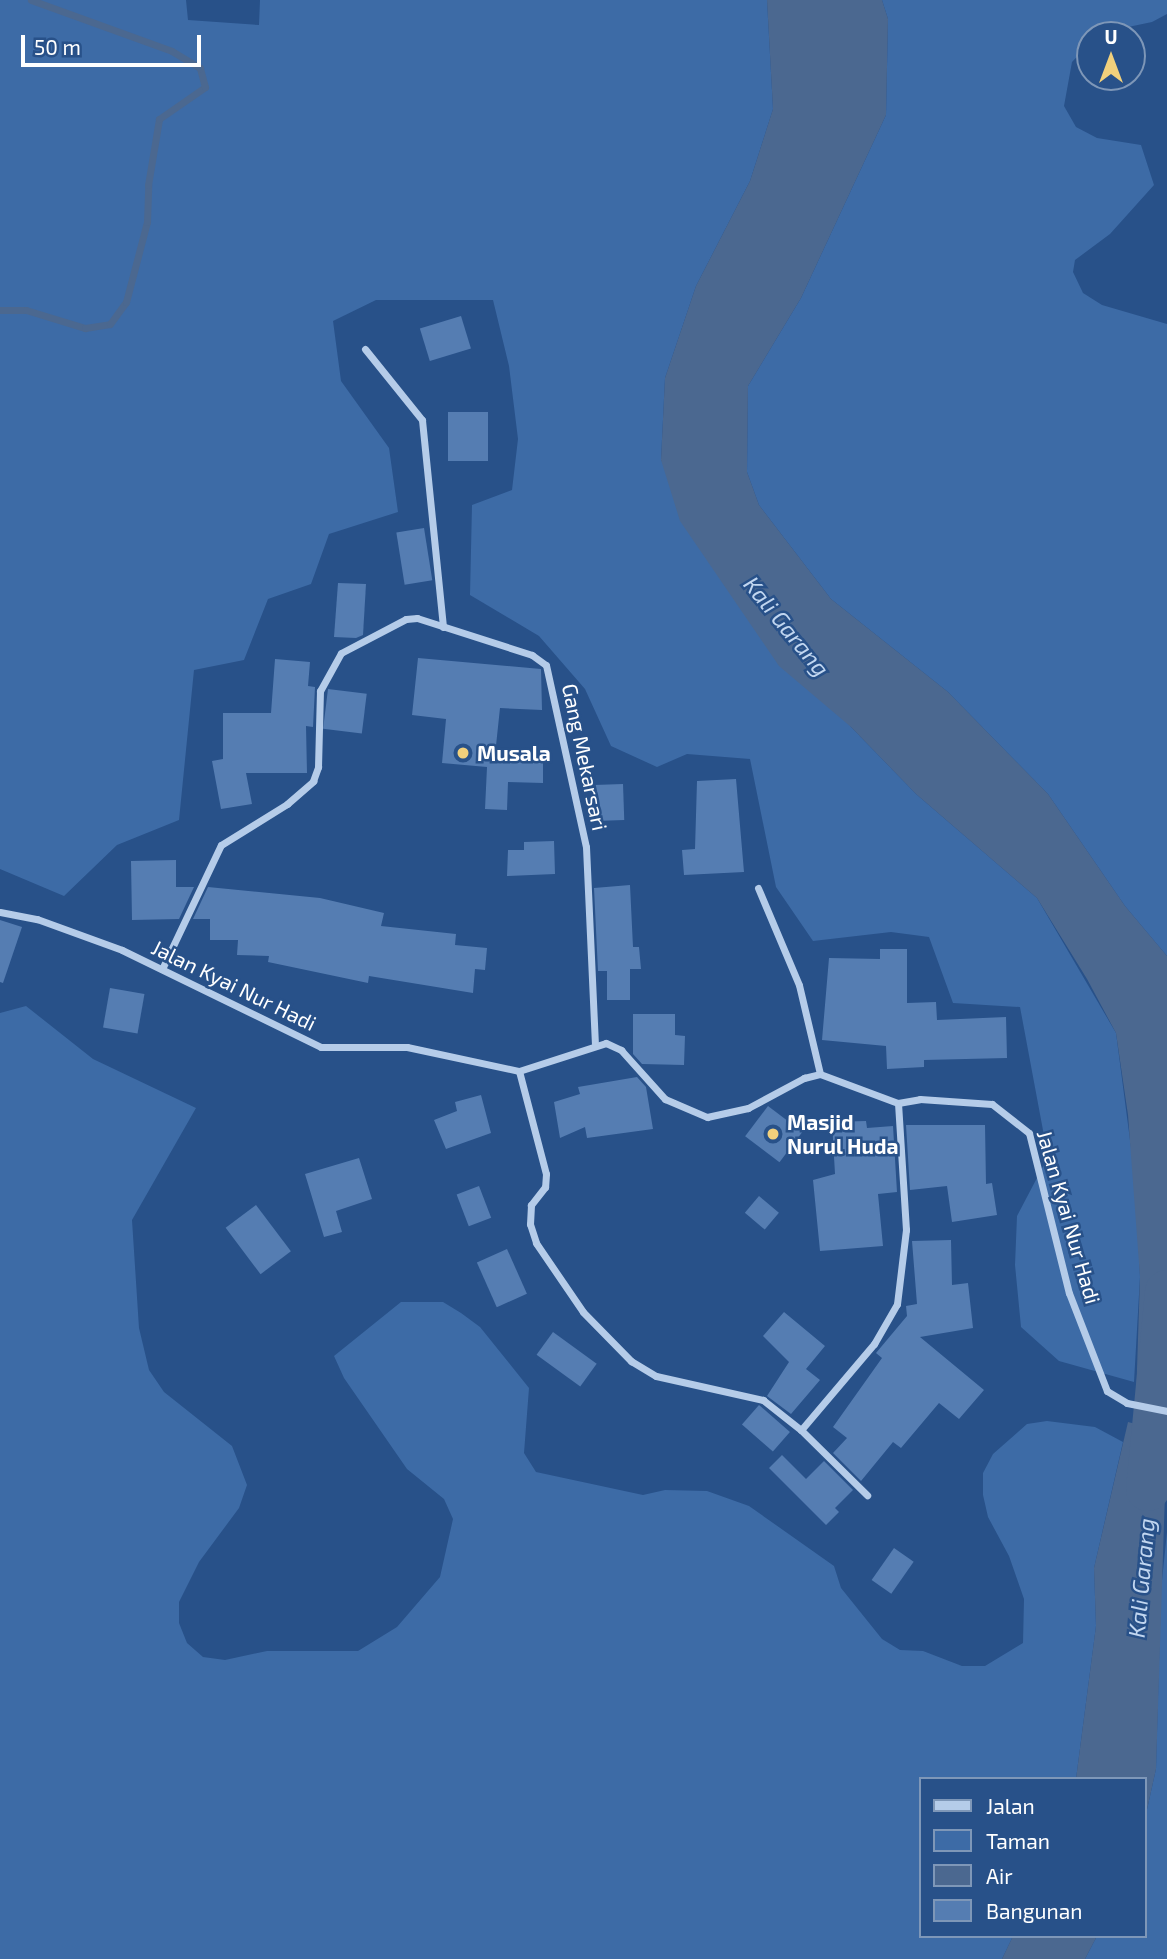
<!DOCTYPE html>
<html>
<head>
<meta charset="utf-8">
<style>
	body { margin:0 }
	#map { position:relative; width:1167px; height:1959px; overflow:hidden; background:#285189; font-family:"Exo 2",sans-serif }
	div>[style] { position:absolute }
	.green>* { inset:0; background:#3d6ba6 }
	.water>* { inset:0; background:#4b6890 }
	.stream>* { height:7px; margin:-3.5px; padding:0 3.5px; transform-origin:3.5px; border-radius:3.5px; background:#4b6890 }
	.river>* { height:44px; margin:-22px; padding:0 22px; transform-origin:22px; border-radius:22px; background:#4b6890 }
	.building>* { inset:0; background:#557db2; transform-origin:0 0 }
	.street>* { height:7px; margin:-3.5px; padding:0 3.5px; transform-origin:3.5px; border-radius:3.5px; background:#b5cce9 }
	.dots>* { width:19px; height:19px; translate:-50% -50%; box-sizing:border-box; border:4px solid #285189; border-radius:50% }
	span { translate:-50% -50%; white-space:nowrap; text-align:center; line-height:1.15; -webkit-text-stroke:5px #285189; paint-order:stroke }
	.poi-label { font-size:21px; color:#fff; font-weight:700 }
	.left { translate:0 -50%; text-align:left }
	.street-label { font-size:21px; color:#fff }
	.water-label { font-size:23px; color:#c1d6f0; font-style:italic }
	.legend { position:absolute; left:919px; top:1777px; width:228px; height:161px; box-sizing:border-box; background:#285189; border:2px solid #7e97b8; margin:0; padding:9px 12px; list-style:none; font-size:21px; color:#fff }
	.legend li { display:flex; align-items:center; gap:14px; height:35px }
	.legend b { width:35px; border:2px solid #7e97b8 }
	.north { position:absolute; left:1076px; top:21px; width:70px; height:70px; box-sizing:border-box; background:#285189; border:2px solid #7e97b8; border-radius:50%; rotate:0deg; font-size:19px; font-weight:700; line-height:28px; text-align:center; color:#fff }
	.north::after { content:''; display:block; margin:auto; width:24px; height:32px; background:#f1d07c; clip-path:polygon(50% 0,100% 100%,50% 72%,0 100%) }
	.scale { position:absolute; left:21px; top:35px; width:180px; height:32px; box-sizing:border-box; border:4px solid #fff; border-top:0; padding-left:9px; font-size:21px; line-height:24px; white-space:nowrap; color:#fff; -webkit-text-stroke:5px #285189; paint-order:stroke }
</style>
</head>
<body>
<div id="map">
	<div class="green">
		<i style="clip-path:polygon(0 0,186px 0,188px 20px,259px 25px,260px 0,767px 0,773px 109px,750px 181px,696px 286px,665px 378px,661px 460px,851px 727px,916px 794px,1037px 898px,1116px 1033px,1136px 1186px,1140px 1277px,1134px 1382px,1059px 1361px,1021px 1327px,1015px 1265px,1017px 1216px,1048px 1157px,1020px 1007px,953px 1003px,929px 937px,891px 932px,813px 941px,776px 887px,750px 759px,687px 754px,657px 767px,611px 746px,585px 689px,539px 636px,470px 595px,472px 505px,512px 490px,518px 439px,509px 366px,493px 300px,376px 300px,333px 321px,341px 381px,389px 448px,398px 512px,329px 534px,311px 584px,268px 599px,244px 660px,194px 670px,179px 820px,117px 845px,64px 896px,0 869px)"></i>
		<i style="clip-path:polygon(882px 0,1167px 0,1167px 14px,1152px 22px,1090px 35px,1090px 43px,1072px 62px,1064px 106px,1076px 127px,1097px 138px,1141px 145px,1154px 185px,1110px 234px,1075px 260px,1073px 272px,1083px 293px,1102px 305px,1167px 324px,1167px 956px,1125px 906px,1048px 794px,948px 692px,831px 599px,759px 505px,747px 472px,748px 386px,801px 298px,886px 115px,888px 19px)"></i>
		<i style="clip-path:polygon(26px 1006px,93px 1059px,196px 1108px,132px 1220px,139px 1328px,149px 1370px,164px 1392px,232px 1446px,247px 1485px,239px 1508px,199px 1562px,179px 1602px,179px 1623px,187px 1643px,203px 1657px,225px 1660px,267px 1651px,358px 1651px,397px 1627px,440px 1577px,453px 1519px,444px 1499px,407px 1469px,344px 1378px,334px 1356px,401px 1302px,443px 1302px,461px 1313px,480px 1327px,529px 1388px,524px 1453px,536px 1472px,643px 1495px,665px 1490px,707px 1491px,749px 1506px,834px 1566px,841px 1588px,882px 1639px,900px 1650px,923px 1651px,962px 1666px,985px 1666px,1023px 1643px,1024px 1599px,1009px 1556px,988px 1517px,983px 1495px,983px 1473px,993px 1454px,1027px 1424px,1047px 1421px,1095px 1427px,1123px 1442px,1094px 1568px,1096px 1626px,1076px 1779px,920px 1779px,920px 1936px,1013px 1936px,1002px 1959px,0 1959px,0 1013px)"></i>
		<i style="clip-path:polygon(1167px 1532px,1167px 1959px,1085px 1959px,1097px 1936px,1144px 1936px,1144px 1823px,1156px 1769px,1161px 1590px)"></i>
	</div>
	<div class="water">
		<i style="clip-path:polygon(767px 0,882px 0,888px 19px,886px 115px,801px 298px,748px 386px,747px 472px,759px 505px,831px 599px,948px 692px,1048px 794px,1125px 906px,1167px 956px,1167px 1406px,1136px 1400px,1140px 1277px,1128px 1115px,1116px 1033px,1087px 979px,1037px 898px,916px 794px,851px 727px,779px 666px,680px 521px,661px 460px,665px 378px,696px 286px,750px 181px,773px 109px)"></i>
		<i style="clip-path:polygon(1128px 1422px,1167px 1432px,1156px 1769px,1144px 1823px,1144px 1779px,1076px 1779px,1096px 1626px,1094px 1568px)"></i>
		<i style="clip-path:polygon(1013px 1936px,1097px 1936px,1085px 1959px,1002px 1959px)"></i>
	</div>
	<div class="stream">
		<i style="left:0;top:310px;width:26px"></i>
		<i style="left:26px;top:310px;width:62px;rotate:17deg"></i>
		<i style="left:85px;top:328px;width:25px;rotate:-9deg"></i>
		<i style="left:110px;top:324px;width:27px;rotate:-54deg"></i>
		<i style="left:126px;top:302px;width:83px;rotate:-75.3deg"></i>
		<i style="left:147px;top:222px;width:37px;rotate:-88deg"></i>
		<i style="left:148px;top:185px;width:67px;rotate:-80.5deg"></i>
		<i style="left:159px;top:119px;width:56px;rotate:-34.8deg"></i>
		<i style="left:205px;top:87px;width:20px;rotate:-105deg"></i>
		<i style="left:200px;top:68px;width:33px;rotate:-149deg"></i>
		<i style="left:172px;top:51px;width:150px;rotate:-160.1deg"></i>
	</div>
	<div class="river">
		<i style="left:1148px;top:1489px;width:198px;rotate:-84.5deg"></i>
	</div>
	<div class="building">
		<i style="left:461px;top:316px;width:34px;height:43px;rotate:73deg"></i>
		<i style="left:488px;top:412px;width:49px;height:40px;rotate:90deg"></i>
		<i style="left:424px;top:528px;width:53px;height:28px;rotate:81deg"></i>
		<i style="clip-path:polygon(338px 583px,366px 584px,363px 635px,356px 638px,334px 637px)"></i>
		<i style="clip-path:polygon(418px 658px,541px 669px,542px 710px,500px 708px,495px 755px,543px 756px,543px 783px,508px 782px,507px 810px,485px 809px,487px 767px,442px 763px,446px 719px,412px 715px)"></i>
		<i style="clip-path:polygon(275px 659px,310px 662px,308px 686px,315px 687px,313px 727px,306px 726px,307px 773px,246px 773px,252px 804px,221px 809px,212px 761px,223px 759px,223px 713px,271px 713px)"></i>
		<i style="left:328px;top:689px;width:39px;height:40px;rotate:7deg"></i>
		<i style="clip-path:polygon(736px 779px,744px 872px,684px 875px,682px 850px,695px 849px,697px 781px)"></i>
		<i style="left:623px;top:784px;width:36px;height:29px;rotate:88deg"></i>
		<i style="clip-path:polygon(554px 841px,555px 874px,507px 876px,508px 850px,524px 850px,524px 842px)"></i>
		<i style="clip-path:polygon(176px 860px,176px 887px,194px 887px,179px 919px,132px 920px,131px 861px)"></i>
		<i style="clip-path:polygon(630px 885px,633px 947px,639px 947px,641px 969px,630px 969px,630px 1000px,607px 1000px,607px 971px,598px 971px,594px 888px)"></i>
		<i style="clip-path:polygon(208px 887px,320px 898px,384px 913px,381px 926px,456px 934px,455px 945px,487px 948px,485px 970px,475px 969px,473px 993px,369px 976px,368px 983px,268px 962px,269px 956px,237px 955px,238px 940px,210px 940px,210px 919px,193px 919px)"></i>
		<i style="clip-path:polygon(0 920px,22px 927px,3px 983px,0 982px)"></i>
		<i style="clip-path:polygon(880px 949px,907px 949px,907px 1003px,936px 1002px,937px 1020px,1006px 1017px,1007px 1058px,924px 1060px,924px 1067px,887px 1069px,886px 1046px,822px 1040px,829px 958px,880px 959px)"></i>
		<i style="left:110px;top:988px;width:35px;height:40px;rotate:10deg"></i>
		<i style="clip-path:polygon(633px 1014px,675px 1014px,675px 1035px,685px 1036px,684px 1065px,642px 1064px,633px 1054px)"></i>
		<i style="clip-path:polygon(637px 1077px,646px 1087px,653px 1129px,587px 1138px,585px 1127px,560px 1138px,554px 1102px,580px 1094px,578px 1087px)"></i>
		<i style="clip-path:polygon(481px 1095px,491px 1133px,446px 1149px,434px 1120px,457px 1111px,455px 1102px)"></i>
		<i style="left:768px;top:1106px;width:43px;height:38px;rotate:37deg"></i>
		<i style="clip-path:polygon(866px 1121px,867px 1128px,893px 1126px,897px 1192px,878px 1194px,883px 1246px,820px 1251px,813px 1180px,835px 1174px,832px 1122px)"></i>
		<i style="clip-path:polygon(906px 1125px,985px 1125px,986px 1184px,992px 1183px,997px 1215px,952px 1222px,947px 1186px,910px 1190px)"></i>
		<i style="clip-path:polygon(359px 1158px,372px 1199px,336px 1211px,342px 1232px,324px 1237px,305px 1174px)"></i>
		<i style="left:479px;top:1186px;width:34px;height:24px;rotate:69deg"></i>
		<i style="left:759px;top:1196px;width:26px;height:22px;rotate:40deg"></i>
		<i style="left:256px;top:1205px;width:58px;height:38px;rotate:53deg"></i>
		<i style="clip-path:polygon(951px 1240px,952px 1285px,968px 1283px,973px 1328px,920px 1337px,984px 1390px,959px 1419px,939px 1403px,901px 1448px,893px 1442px,861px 1481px,833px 1453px,847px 1438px,833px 1427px,882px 1358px,876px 1353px,907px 1316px,906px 1306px,917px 1304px,912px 1241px)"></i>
		<i style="left:507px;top:1249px;width:49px;height:33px;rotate:66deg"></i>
		<i style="clip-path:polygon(784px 1312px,825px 1346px,806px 1369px,820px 1380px,791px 1414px,767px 1396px,789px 1362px,763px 1336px)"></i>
		<i style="left:553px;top:1332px;width:54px;height:28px;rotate:36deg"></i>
		<i style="left:759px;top:1405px;width:41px;height:26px;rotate:41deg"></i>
		<i style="clip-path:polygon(782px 1455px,806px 1479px,824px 1461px,853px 1490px,835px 1508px,839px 1512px,826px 1525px,769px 1468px)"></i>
		<i style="left:894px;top:1548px;width:24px;height:39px;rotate:35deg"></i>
	</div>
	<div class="street">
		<i style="left:365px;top:349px;width:91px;rotate:51.2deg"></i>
		<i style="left:422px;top:420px;width:208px;rotate:84.2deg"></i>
		<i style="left:758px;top:888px;width:105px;rotate:67.1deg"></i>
		<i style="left:799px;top:985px;width:91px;rotate:76.7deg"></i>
		<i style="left:0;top:912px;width:38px;rotate:11deg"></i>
		<i style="left:37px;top:919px;width:90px;rotate:20deg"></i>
		<i style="left:122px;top:950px;width:221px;rotate:26deg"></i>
		<i style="left:321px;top:1047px;width:86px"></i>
		<i style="left:407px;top:1047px;width:115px;rotate:12.1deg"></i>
		<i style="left:519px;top:1071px;width:91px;rotate:-17.8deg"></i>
		<i style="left:606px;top:1043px;width:17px;rotate:25deg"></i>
		<i style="left:621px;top:1050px;width:66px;rotate:48.1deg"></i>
		<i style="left:665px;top:1099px;width:46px;rotate:23.2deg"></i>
		<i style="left:707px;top:1117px;width:42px;rotate:-12.4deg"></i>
		<i style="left:748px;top:1108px;width:64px;rotate:-28.2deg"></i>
		<i style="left:804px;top:1078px;width:16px;rotate:-14deg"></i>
		<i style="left:820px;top:1074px;width:83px;rotate:20.4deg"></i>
		<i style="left:898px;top:1103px;width:22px;rotate:-10deg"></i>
		<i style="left:920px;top:1099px;width:72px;rotate:4deg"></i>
		<i style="left:992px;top:1104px;width:47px;rotate:38.1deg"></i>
		<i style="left:1029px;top:1133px;width:165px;rotate:76deg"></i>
		<i style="left:1069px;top:1293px;width:105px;rotate:68.8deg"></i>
		<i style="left:1107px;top:1391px;width:23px;rotate:31deg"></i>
		<i style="left:1127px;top:1403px;width:41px;rotate:11.3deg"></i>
		<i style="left:162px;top:969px;width:137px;rotate:-64.6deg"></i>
		<i style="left:221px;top:845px;width:78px;rotate:-31.8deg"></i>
		<i style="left:287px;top:804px;width:35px;rotate:-41deg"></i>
		<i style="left:313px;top:781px;width:15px;rotate:-70deg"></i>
		<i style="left:318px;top:767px;width:76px;rotate:-88.5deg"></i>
		<i style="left:320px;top:691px;width:43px;rotate:-61.1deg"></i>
		<i style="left:341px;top:653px;width:73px;rotate:-27.6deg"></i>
		<i style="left:406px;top:619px;width:11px;rotate:-5deg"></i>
		<i style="left:417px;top:618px;width:121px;rotate:17.8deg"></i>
		<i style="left:532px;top:655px;width:17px;rotate:36deg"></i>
		<i style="left:546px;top:665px;width:186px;rotate:77.6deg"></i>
		<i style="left:586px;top:847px;width:196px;rotate:87.4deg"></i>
		<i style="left:519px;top:1071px;width:106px;rotate:75.3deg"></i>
		<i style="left:546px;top:1174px;width:13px;rotate:94deg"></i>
		<i style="left:545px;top:1187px;width:23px;rotate:128deg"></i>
		<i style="left:531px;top:1205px;width:19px;rotate:93deg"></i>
		<i style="left:530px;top:1224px;width:20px;rotate:72deg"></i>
		<i style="left:536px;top:1243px;width:83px;rotate:55.7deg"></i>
		<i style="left:583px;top:1312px;width:69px;rotate:45.6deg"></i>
		<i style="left:631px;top:1361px;width:29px;rotate:31deg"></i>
		<i style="left:656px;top:1376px;width:110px;rotate:12.6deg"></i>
		<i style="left:763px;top:1400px;width:48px;rotate:38.3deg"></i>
		<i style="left:801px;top:1430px;width:113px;rotate:-49.7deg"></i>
		<i style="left:874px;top:1344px;width:46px;rotate:-60.1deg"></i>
		<i style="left:897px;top:1304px;width:75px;rotate:-83.1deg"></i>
		<i style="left:906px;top:1230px;width:127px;rotate:-93.6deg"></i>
		<i style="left:801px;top:1430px;width:93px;rotate:44.6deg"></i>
	</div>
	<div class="dots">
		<i style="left:463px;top:753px;background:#f1d07c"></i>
		<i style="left:773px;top:1134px;background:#f1d07c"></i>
	</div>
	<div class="poi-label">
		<span class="left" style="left:477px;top:753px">Musala</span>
		<span class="left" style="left:787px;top:1134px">Masjid<br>Nurul Huda</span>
	</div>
	<div class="street-label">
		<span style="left:585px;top:757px;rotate:78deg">Gang Mekarsari</span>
		<span style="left:234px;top:985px;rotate:26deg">Jalan Kyai Nur Hadi</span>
		<span style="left:1069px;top:1217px;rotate:74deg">Jalan Kyai Nur Hadi</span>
	</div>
	<div class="water-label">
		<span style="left:787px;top:626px;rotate:51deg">Kali Garang</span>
		<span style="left:1141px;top:1578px;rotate:-85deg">Kali Garang</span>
	</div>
	<ul class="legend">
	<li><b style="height:9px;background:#b5cce9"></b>Jalan</li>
	<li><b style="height:19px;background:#3d6ba6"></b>Taman</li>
	<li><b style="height:19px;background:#4b6890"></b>Air</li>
	<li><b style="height:19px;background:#557db2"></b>Bangunan</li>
	</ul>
	<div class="north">U</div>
	<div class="scale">50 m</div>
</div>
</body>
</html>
